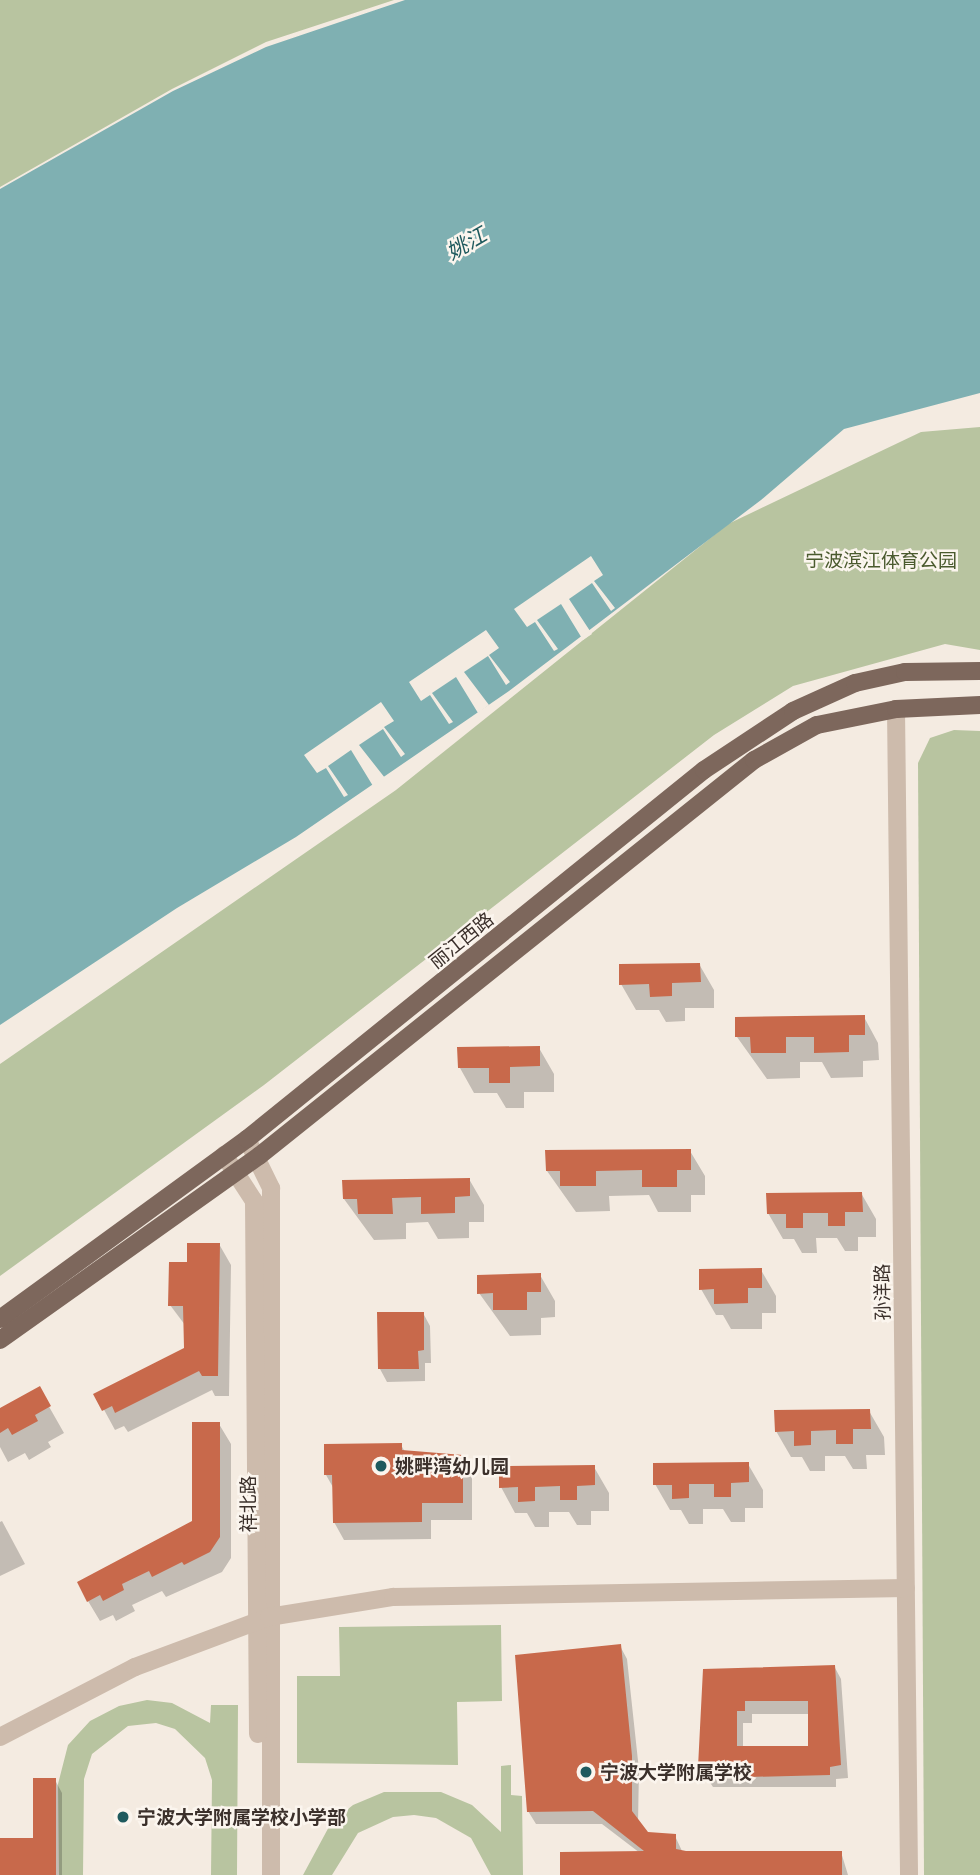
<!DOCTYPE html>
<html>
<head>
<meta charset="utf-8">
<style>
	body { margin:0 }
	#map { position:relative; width:980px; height:1875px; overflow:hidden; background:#f4ebe1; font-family:"Golos Text","Noto Sans SC",sans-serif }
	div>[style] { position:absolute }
	.green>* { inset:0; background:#b8c4a0 }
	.water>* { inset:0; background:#7fb0b2 }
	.pier>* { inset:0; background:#f4ebe1 }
	.shadow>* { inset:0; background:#0003 }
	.building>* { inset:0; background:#c8694b }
	.minor>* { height:18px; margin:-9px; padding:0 9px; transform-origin:9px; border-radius:9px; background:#cdbbac }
	.major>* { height:18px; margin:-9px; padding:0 9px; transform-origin:9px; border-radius:9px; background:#7d675c }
	.dots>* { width:19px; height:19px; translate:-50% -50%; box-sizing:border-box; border:4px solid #fbf5ee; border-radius:50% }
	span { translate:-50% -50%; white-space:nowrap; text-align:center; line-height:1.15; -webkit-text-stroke:5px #fbf5ee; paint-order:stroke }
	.park-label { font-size:19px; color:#4a5a2e }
	.street-label { font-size:19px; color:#3b302b }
	.poi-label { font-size:19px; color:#3b302b; font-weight:700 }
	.left { translate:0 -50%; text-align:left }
	.water-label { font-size:21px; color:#1f5a5e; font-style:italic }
</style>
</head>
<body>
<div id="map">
	<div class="green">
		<i style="clip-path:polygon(0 0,394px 0,266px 42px,172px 89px,0 187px)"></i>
		<i style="clip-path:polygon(980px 427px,980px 650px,945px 644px,793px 686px,714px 735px,264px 1085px,0 1276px,0 1064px,396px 790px,728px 524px,921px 432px)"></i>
		<i style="clip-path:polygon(954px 730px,980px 731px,980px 1875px,924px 1875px,918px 763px,930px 738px)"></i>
		<i style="clip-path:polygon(501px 1625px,502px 1701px,457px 1702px,458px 1765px,297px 1763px,297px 1676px,340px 1676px,339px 1627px)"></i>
		<i style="clip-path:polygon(147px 1700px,172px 1703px,210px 1723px,211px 1705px,238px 1705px,237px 1875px,211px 1875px,212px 1780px,205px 1758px,175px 1729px,156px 1723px,128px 1726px,92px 1754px,84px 1779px,83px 1875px,59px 1875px,58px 1784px,68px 1745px,90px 1721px,119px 1706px)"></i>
		<i style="clip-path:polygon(511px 1765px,511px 1795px,522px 1796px,523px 1875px,491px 1875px,471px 1838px,436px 1818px,414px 1815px,393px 1817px,358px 1833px,332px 1875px,303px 1875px,331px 1823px,353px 1805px,384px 1792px,441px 1792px,472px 1805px,501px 1832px,501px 1766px)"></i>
	</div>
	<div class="water">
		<i style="clip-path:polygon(405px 0,980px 0,980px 393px,844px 429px,761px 500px,509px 691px,296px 837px,177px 908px,0 1025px,0 189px,173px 91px,266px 47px)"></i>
	</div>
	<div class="pier">
		<i style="clip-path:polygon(591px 556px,603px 575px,594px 581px,615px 608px,611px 611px,592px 583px,569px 599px,592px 634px,583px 640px,561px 604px,537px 620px,558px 649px,554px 651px,535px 622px,527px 627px,514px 609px)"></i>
		<i style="clip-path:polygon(486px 630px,499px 648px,489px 655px,510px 682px,506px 685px,488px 656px,464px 672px,489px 705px,478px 713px,456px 677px,432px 693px,453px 722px,449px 724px,430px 695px,421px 701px,409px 682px)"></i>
		<i style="clip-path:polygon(381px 702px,394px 721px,384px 727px,405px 754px,401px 757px,383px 729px,359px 745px,385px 778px,373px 786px,351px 750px,328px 766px,348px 795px,344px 797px,326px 768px,317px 773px,304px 755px)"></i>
	</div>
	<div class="shadow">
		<i style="clip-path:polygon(699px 964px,714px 990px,714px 1008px,685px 1008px,685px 1021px,666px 1022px,659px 1010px,636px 1010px,621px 984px)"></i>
		<i style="clip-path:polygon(864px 1017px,878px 1043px,879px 1060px,863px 1061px,863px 1077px,831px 1078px,822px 1062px,800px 1062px,800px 1078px,767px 1079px,737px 1037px)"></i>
		<i style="clip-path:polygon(539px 1048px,554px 1074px,554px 1092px,524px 1092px,524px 1108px,506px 1108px,497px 1093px,474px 1093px,460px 1068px)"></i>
		<i style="clip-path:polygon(690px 1151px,705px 1176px,705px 1195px,691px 1195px,691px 1212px,658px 1212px,649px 1195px,609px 1196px,610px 1211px,576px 1212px,547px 1171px)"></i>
		<i style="clip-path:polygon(469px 1179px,484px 1205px,484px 1222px,469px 1222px,469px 1238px,438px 1239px,428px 1222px,406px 1223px,406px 1239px,374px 1240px,344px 1199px)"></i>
		<i style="clip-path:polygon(861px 1193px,876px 1219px,876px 1237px,858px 1237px,858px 1251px,845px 1251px,837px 1238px,816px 1238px,817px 1253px,802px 1253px,794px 1239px,783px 1239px,768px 1213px)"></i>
		<i style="clip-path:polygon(219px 1244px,231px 1265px,229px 1396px,215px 1396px,212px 1390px,128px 1432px,124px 1426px,115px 1430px,96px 1395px,186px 1349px,185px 1325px,170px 1305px,188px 1264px)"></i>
		<i style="clip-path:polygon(761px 1270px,776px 1296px,776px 1313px,762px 1313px,762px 1329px,731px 1329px,723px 1315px,716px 1315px,701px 1289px)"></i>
		<i style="clip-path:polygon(540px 1275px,555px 1301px,555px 1317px,541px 1318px,541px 1335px,510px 1336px,479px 1293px)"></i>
		<i style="clip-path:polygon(423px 1313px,430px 1326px,431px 1363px,425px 1363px,425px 1381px,387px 1382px,380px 1369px)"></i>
		<i style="clip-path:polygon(39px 1389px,64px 1433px,48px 1442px,51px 1447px,29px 1460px,25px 1453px,8px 1462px,0 1447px,0 1410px)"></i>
		<i style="clip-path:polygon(869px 1411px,884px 1437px,885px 1455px,866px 1455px,867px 1469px,853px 1469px,845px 1456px,825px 1456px,825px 1471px,810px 1471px,802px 1457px,791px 1457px,776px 1431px)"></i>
		<i style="clip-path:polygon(219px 1424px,231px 1444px,231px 1558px,222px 1572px,166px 1597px,162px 1591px,132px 1605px,135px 1611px,116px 1621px,113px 1615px,100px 1621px,88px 1601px,193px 1522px)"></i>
		<i style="clip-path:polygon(401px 1445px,405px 1452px,462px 1457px,472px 1474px,472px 1520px,431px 1520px,431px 1539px,344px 1540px,334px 1522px,334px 1489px,326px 1475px)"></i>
		<i style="clip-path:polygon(748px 1464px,763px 1490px,763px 1508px,745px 1508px,745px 1522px,731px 1522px,723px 1509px,703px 1509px,703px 1524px,689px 1524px,681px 1510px,670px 1510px,655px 1484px)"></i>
		<i style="clip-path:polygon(594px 1467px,609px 1493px,609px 1511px,591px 1511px,591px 1525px,577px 1525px,569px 1512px,549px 1512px,549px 1527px,535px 1527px,527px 1513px,515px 1513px,501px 1487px)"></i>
		<i style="clip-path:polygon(2px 1521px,25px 1564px,0 1576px,0 1522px)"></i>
		<i style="clip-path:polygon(620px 1646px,627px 1659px,639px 1770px,638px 1822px,647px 1834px,675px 1836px,682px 1851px,841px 1852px,848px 1875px,562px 1875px,640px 1853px,602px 1824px,536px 1824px,528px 1811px)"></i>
		<i style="clip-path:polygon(evenodd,834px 1666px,841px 1679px,848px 1778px,836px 1779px,836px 1787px,713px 1787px,700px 1767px,705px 1671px,834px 1666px,752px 1714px,810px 1714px,810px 1748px,743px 1748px,743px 1723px,752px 1723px,752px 1714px)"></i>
		<i style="clip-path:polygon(55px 1780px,62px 1793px,62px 1875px,0 1875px,0 1840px,34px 1840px)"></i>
	</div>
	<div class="building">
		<i style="clip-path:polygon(700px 963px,701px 982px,672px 983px,672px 996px,650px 997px,649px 984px,619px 985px,619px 964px)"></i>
		<i style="clip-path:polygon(865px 1015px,865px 1035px,849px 1035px,849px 1052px,814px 1053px,814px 1037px,786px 1037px,786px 1053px,751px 1053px,750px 1037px,735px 1037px,735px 1017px)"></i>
		<i style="clip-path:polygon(540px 1046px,540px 1066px,510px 1067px,510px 1083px,489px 1083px,489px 1068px,458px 1068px,457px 1047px)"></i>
		<i style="clip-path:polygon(691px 1149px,691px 1170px,677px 1170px,677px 1187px,642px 1187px,642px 1170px,596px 1171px,596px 1186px,560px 1186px,560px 1171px,546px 1171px,545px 1150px)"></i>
		<i style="clip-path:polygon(470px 1178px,470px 1196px,455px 1197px,455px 1213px,421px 1214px,421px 1197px,392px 1198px,393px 1214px,358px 1214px,357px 1199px,343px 1199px,342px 1180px)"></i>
		<i style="clip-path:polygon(862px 1192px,863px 1212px,845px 1212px,845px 1226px,828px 1226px,828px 1213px,803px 1213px,803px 1228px,786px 1228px,786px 1214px,767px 1214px,766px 1193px)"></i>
		<i style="clip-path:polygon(187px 1243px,220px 1243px,218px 1376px,202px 1376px,199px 1371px,115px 1413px,112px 1406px,102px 1411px,93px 1394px,184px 1348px,183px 1306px,168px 1306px,169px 1262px,187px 1262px)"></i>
		<i style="clip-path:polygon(762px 1268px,762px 1288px,748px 1288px,748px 1303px,714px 1304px,714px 1289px,699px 1290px,699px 1269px)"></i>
		<i style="clip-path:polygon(541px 1273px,541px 1292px,527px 1292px,527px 1310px,493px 1310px,493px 1293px,477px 1294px,477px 1275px)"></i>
		<i style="clip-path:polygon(377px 1312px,424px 1312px,424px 1350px,418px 1351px,419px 1369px,378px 1369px)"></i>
		<i style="clip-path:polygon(40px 1386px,51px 1406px,35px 1415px,38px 1421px,12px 1435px,8px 1428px,0 1433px,0 1408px)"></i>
		<i style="clip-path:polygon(870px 1409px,871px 1429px,853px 1429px,853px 1444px,836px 1444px,836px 1430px,811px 1431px,811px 1445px,794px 1446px,794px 1431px,775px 1432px,774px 1410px)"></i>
		<i style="clip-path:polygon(192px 1422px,220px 1422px,220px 1537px,210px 1552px,184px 1565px,182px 1562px,152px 1577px,149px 1571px,122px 1584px,124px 1590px,103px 1601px,100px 1595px,87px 1602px,77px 1582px,192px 1521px)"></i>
		<i style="clip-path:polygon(402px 1443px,402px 1450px,463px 1455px,463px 1503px,422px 1503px,422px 1522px,333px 1523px,332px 1475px,324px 1475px,324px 1444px)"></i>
		<i style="clip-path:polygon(749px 1462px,749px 1482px,731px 1483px,731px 1497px,714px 1497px,714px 1484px,689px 1484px,689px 1498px,672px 1499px,672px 1485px,653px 1485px,653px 1463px)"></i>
		<i style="clip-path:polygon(595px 1465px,595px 1485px,577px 1486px,577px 1500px,560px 1500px,560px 1486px,535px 1487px,535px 1501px,518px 1502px,518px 1487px,499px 1488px,499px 1466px)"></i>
		<i style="clip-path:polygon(621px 1644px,632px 1756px,632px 1811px,648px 1832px,676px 1834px,676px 1849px,686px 1851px,842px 1851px,842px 1875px,560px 1875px,560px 1852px,644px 1851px,593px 1811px,527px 1812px,515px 1655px)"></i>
		<i style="clip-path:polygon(evenodd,835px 1665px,841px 1765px,830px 1767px,830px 1775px,748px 1777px,748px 1772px,704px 1774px,704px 1768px,698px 1767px,703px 1669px,835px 1665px,745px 1701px,808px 1701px,808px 1746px,737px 1746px,737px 1711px,745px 1711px,745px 1701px)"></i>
		<i style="clip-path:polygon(33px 1778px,56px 1778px,56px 1875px,0 1875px,0 1838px,33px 1838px)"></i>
	</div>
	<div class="minor">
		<i style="left:896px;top:709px;width:1166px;rotate:89.36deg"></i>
		<i style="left:247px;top:1139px;width:55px;rotate:63.9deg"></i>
		<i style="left:271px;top:1188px;width:687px;rotate:90deg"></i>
		<i style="left:224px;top:1155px;width:55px;rotate:56.9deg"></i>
		<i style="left:254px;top:1201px;width:533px;rotate:89.57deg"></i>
		<i style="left:0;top:1737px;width:152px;rotate:-27.4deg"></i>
		<i style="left:135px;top:1667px;width:143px;rotate:-20.5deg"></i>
		<i style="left:269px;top:1617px;width:126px;rotate:-9.2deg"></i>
		<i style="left:393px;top:1597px;width:513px;rotate:-1.01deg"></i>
	</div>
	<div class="major">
		<i style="left:0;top:1319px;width:306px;rotate:-36.1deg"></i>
		<i style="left:247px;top:1139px;width:587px;rotate:-38.92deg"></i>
		<i style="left:704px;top:770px;width:107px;rotate:-33.5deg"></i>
		<i style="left:793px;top:711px;width:68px;rotate:-24.3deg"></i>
		<i style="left:855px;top:683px;width:51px;rotate:-12.4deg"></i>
		<i style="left:905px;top:672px;width:75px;rotate:-0.8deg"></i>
		<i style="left:0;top:1340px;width:318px;rotate:-35.4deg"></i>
		<i style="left:259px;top:1156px;width:634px;rotate:-38.66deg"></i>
		<i style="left:754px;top:760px;width:72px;rotate:-29.1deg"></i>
		<i style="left:817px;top:725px;width:81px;rotate:-11.4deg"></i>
		<i style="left:896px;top:709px;width:84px;rotate:-2.7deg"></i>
	</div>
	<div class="dots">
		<i style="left:381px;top:1466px;background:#1f5a5e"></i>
		<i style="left:586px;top:1772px;background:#1f5a5e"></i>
		<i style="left:123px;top:1817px;background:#1f5a5e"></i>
	</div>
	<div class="park-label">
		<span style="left:881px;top:560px">宁波滨江体育公园</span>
	</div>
	<div class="street-label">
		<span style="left:461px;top:940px;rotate:-39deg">丽江西路</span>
		<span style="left:882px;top:1292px;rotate:-91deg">孙洋路</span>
		<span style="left:248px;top:1504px;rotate:-90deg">祥北路</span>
	</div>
	<div class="poi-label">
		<span class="left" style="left:395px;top:1466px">姚畔湾幼儿园</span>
		<span class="left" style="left:600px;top:1772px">宁波大学附属学校</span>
		<span class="left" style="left:137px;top:1817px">宁波大学附属学校小学部</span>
	</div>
	<div class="water-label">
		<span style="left:466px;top:243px;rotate:-30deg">姚江</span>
	</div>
</div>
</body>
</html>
